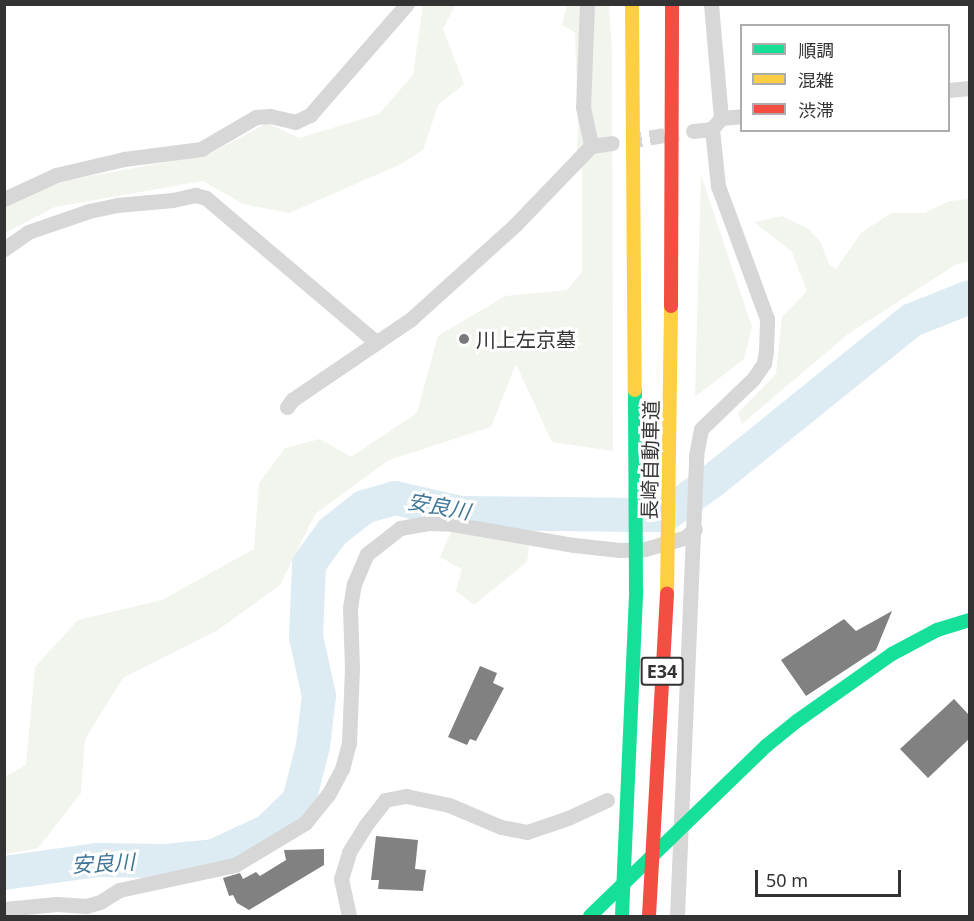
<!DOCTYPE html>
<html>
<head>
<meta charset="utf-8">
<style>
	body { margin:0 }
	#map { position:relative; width:974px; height:921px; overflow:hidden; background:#fff; font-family:"Noto Sans","Noto Sans JP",sans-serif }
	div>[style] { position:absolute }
	.green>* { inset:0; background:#f1f5ed }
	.river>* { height:34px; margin:-17px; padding:0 17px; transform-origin:17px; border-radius:17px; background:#ddebf3 }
	.building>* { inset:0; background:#818181 }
	.street-tunnel>* { height:15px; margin-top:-7.5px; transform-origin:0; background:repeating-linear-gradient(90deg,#d6d6d6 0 15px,transparent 0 23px) }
	.street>* { height:15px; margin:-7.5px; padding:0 7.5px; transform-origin:7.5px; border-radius:7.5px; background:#d7d7d7 }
	.fast>* { height:14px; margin:-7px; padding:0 7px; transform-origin:7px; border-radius:7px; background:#16e098 }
	.slow>* { height:14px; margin:-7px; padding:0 7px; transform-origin:7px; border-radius:7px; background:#ffcf43 }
	.jam>* { height:14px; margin:-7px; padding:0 7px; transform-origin:7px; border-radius:7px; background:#f24e42 }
	.dots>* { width:16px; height:16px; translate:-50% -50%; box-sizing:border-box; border:3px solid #fff; border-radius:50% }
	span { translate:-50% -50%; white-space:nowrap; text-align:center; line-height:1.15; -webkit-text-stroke:6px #fff; paint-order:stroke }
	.shield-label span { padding:2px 4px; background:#fff; border:2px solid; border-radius:4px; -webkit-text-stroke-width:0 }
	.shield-label { font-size:18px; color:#333; font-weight:700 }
	.poi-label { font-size:20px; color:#333 }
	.left { translate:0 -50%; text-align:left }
	.street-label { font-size:20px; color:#333 }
	.water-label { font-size:21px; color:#3f7597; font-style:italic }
	.frame { position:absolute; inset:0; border:6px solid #333; pointer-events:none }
	.legend { position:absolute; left:740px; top:24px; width:210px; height:108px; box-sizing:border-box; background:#fff; border:2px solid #adadad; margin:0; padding:8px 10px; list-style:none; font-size:18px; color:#333 }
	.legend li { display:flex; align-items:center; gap:12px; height:30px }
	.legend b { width:30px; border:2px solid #adadad }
	.scale { position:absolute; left:755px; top:870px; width:146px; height:27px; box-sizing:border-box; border:3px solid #333; border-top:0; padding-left:8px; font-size:18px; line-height:21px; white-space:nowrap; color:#333; -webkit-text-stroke:4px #fff; paint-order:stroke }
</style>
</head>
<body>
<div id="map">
	<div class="green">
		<i style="clip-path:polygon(423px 5px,455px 5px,443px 29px,464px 84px,438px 105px,423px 150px,399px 165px,289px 213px,243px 204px,203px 181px,55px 207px,5px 233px,4px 206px,58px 182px,210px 154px,267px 123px,299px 138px,379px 114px,413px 75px)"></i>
		<i style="clip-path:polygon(567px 5px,609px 5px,612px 52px,613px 451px,552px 442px,516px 364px,491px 427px,389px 460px,315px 514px,280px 585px,218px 630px,123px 678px,85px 739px,81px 793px,38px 848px,5px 854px,4px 777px,26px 765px,35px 667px,78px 620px,162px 600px,254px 549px,259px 483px,285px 448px,320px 439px,351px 457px,417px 413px,438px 336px,505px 296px,567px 290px,582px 272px,582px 168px,577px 150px,578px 126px,575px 32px,562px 25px)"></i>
		<i style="clip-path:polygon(701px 175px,752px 327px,744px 359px,695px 397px)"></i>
		<i style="clip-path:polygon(969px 199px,969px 261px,955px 265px,848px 334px,742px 424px,738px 413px,776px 374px,782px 317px,807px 291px,792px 252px,754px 222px,782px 216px,809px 229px,821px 243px,829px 264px,836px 269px,861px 233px,891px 213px,924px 213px,950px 201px)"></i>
		<i style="clip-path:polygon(451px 532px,529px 545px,527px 562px,474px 605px,456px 591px,462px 569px,440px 557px)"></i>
	</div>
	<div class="river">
		<i style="left:4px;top:873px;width:95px;rotate:-7.9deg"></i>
		<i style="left:98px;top:860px;width:68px;rotate:0.8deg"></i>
		<i style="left:166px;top:861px;width:48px;rotate:-5.9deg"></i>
		<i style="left:214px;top:856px;width:60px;rotate:-24.8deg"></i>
		<i style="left:268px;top:831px;width:43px;rotate:-44.1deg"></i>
		<i style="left:299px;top:801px;width:57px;rotate:-75.7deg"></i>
		<i style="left:313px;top:746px;width:50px;rotate:-83.2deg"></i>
		<i style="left:319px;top:696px;width:60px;rotate:-102.4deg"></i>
		<i style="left:306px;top:637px;width:73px;rotate:-87.6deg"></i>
		<i style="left:309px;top:564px;width:39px;rotate:-54deg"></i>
		<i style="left:332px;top:532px;width:41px;rotate:-38deg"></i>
		<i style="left:364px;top:507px;width:32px;rotate:-16deg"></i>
		<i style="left:395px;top:498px;width:68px;rotate:12.8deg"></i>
		<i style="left:461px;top:513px;width:204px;rotate:0.6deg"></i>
		<i style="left:665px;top:515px;width:57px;rotate:-35.7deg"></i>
		<i style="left:711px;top:482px;width:258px;rotate:-38.9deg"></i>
		<i style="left:912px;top:320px;width:62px;rotate:-21.6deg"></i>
	</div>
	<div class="building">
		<i style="clip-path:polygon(892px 611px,876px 650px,806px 696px,781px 660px,844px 619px,856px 631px)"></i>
		<i style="clip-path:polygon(480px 666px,497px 673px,493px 683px,504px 688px,476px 741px,470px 739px,467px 745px,448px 737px)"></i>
		<i style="clip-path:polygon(954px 699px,969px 715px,969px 739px,928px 778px,900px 749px)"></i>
		<i style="clip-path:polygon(376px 836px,418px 840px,415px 869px,426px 870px,423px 891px,378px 889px,379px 880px,371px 880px)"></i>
		<i style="clip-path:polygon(324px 849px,324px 865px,249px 910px,237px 903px,233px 895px,229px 896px,223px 878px,240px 873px,243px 879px,256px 872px,260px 876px,286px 860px,284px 850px)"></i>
	</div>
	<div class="street-tunnel">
		<i style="left:627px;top:141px;width:52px;rotate:-8.9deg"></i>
	</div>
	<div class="street">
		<i style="left:587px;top:4px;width:103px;rotate:92.2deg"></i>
		<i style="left:583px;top:107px;width:40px;rotate:78deg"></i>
		<i style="left:591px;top:146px;width:21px;rotate:-8deg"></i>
		<i style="left:711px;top:4px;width:114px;rotate:85deg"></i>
		<i style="left:948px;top:90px;width:22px;rotate:-5deg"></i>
		<i style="left:693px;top:131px;width:19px;rotate:-6deg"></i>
		<i style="left:712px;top:129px;width:14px;rotate:-51deg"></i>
		<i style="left:721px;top:118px;width:21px;rotate:-5deg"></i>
		<i style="left:4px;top:199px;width:57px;rotate:-24.8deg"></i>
		<i style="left:56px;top:175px;width:70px;rotate:-13.2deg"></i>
		<i style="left:124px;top:159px;width:78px;rotate:-7.4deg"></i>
		<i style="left:201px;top:149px;width:64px;rotate:-30.2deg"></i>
		<i style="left:256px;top:117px;width:14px;rotate:-4deg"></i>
		<i style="left:270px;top:116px;width:26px;rotate:13deg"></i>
		<i style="left:295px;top:122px;width:17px;rotate:-25deg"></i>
		<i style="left:310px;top:115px;width:147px;rotate:-48.9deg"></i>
		<i style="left:4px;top:249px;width:29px;rotate:-35deg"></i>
		<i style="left:28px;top:232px;width:65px;rotate:-19deg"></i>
		<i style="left:89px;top:211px;width:29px;rotate:-12deg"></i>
		<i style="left:117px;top:205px;width:56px;rotate:-5.1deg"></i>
		<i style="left:173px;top:200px;width:23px;rotate:-13deg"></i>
		<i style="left:195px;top:195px;width:11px;rotate:15deg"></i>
		<i style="left:206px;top:198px;width:223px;rotate:40.3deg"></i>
		<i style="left:287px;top:407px;width:9px;rotate:-54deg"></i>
		<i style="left:292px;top:400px;width:144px;rotate:-34.2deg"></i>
		<i style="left:411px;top:319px;width:140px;rotate:-42.1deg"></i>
		<i style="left:515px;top:225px;width:110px;rotate:-46.1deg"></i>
		<i style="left:4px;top:909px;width:53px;rotate:-5.4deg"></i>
		<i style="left:57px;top:904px;width:29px;rotate:4deg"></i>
		<i style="left:86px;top:906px;width:15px;rotate:-16deg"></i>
		<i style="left:100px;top:902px;width:22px;rotate:-32deg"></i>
		<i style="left:119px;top:890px;width:119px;rotate:-12.2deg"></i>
		<i style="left:235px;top:865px;width:82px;rotate:-31deg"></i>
		<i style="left:305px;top:823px;width:36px;rotate:-51deg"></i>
		<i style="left:328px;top:795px;width:30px;rotate:-62deg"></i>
		<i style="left:342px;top:769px;width:27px;rotate:-75deg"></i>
		<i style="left:349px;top:743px;width:75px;rotate:-87.7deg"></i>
		<i style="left:352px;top:668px;width:60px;rotate:-91.9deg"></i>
		<i style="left:350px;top:608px;width:24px;rotate:-81deg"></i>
		<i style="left:354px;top:584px;width:33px;rotate:-67deg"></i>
		<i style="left:367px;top:554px;width:42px;rotate:-38.2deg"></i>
		<i style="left:400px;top:528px;width:27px;rotate:-10deg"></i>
		<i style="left:427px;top:523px;width:25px;rotate:2deg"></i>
		<i style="left:452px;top:524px;width:124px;rotate:9.8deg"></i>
		<i style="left:574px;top:545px;width:46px;rotate:6.2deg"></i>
		<i style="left:620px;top:550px;width:25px;rotate:-2deg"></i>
		<i style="left:645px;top:549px;width:41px;rotate:-15.8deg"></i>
		<i style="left:684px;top:538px;width:14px;rotate:-39deg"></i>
		<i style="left:349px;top:916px;width:38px;rotate:-102deg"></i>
		<i style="left:341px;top:879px;width:28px;rotate:-73deg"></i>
		<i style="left:349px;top:852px;width:31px;rotate:-58deg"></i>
		<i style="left:365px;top:826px;width:33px;rotate:-52deg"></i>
		<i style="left:385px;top:800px;width:21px;rotate:-11deg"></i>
		<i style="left:406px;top:796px;width:44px;rotate:11.8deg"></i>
		<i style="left:449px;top:805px;width:56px;rotate:22.9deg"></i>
		<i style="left:501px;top:827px;width:26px;rotate:11deg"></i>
		<i style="left:527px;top:832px;width:43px;rotate:-18.9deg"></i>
		<i style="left:568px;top:818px;width:43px;rotate:-24.8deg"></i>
		<i style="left:677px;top:916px;width:461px;rotate:-87.6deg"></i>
		<i style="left:696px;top:455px;width:26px;rotate:-79deg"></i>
		<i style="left:701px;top:429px;width:72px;rotate:-43.9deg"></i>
		<i style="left:753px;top:379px;width:19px;rotate:-55deg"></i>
		<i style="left:764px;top:363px;width:12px;rotate:-81deg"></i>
		<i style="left:766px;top:351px;width:32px;rotate:-88deg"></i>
		<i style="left:767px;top:319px;width:142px;rotate:-110.2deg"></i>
		<i style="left:718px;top:186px;width:57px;rotate:-96deg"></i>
	</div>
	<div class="fast">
		<i style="left:590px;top:916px;width:245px;rotate:-44deg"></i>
		<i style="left:766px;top:746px;width:40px;rotate:-39deg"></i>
		<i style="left:797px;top:721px;width:116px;rotate:-35.2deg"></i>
		<i style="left:892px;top:654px;width:51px;rotate:-28.1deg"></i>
		<i style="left:937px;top:630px;width:34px;rotate:-17deg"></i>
		<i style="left:622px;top:916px;width:326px;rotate:-87.5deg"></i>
		<i style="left:636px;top:590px;width:200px;rotate:-90.3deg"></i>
	</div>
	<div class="slow">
		<i style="left:632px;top:4px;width:386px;rotate:89.6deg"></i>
		<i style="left:667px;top:594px;width:288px;rotate:-89.2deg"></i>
	</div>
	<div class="jam">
		<i style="left:671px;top:306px;width:302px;rotate:-89.8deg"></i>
		<i style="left:649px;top:916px;width:323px;rotate:-86.8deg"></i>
	</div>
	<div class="dots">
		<i style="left:464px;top:339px;background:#7a7a7a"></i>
	</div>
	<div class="shield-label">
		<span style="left:662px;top:671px">E34</span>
	</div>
	<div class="poi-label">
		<span class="left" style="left:476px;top:339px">川上左京墓</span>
	</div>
	<div class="street-label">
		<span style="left:650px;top:460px;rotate:-89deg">長崎自動車道</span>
	</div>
	<div class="water-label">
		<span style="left:439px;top:506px;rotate:10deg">安良川</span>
		<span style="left:103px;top:863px;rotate:-3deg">安良川</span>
	</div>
	<div class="frame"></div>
	<ul class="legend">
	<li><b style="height:8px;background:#16e098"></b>順調</li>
	<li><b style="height:8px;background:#ffcf43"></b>混雑</li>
	<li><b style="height:8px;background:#f24e42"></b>渋滞</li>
	</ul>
	<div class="scale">50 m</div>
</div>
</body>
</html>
